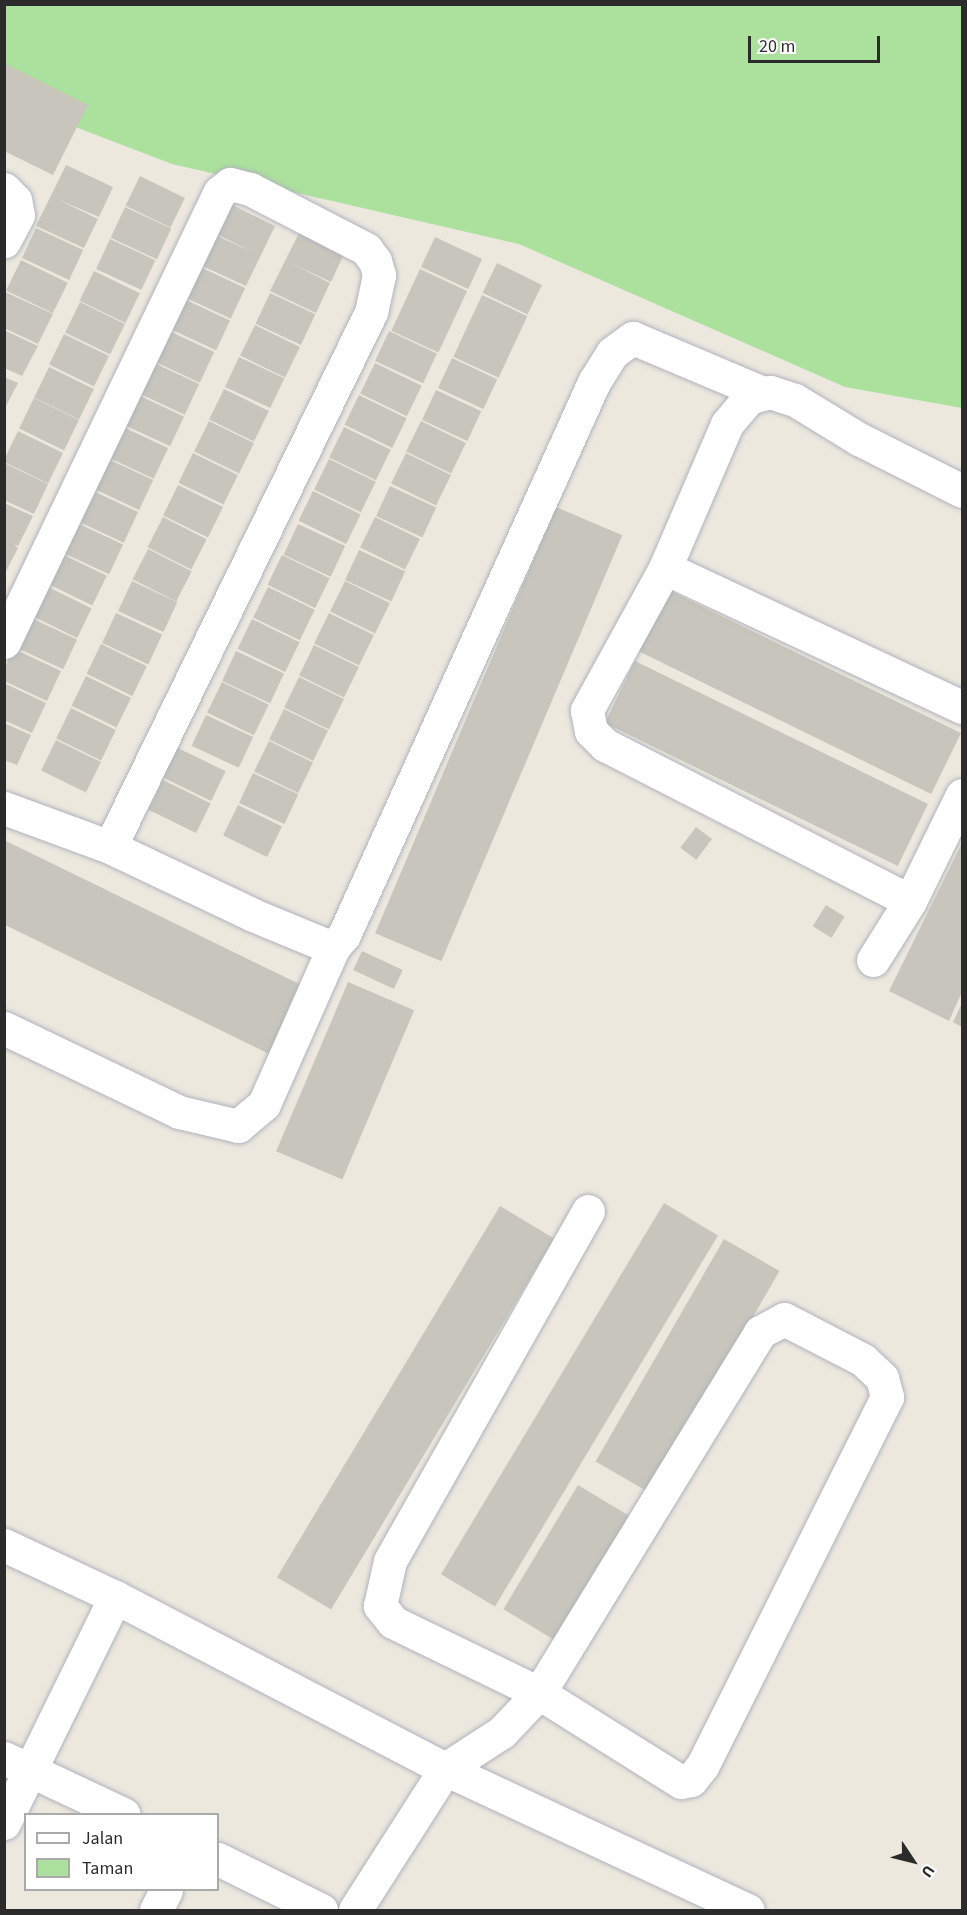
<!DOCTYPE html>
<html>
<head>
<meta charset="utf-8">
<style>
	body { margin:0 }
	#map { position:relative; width:967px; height:1915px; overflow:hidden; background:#ece8de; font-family:"Source Sans 3",sans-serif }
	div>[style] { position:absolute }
	.green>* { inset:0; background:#abe19c }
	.building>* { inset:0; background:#c8c6bc; transform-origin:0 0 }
	.roads { filter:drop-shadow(0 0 2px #b1b2be) drop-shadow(0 0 2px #b1b2be) }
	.minor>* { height:33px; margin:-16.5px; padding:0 16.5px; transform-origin:16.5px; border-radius:16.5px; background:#fff }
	span { translate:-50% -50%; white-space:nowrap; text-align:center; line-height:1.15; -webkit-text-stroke:6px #fff; paint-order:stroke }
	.frame { position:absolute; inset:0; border:6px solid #2b2b2b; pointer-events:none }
	.legend { position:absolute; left:24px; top:1813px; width:195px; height:78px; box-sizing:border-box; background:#fff; border:2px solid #aaa; margin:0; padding:8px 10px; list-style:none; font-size:18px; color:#2b2b2b }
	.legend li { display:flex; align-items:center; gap:12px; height:30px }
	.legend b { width:30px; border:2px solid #aaa }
	.north { position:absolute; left:883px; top:1831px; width:60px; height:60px; -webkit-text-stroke:4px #fff; paint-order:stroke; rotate:125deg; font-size:16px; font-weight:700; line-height:24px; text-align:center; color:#2b2b2b }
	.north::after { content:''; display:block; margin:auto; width:21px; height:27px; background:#2b2b2b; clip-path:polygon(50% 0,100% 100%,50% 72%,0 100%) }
	.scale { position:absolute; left:748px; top:36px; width:132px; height:27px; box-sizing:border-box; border:3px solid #2b2b2b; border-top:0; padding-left:8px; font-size:18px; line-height:21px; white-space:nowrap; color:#2b2b2b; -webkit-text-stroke:4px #fff; paint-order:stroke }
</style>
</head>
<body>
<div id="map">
	<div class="green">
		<i style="clip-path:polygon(4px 5px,962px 5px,962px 408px,845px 387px,519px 244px,172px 164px,5px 100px)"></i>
	</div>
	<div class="building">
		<i style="clip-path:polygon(4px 63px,88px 105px,53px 175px,4px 151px)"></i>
		<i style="clip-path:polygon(66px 165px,113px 187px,99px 217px,57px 199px,98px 219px,84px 248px,36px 226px)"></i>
		<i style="left:140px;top:176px;width:50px;height:33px;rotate:26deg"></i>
		<i style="clip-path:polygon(228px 203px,275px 226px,246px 286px,198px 264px,213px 234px,255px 253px,214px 233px)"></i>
		<i style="left:125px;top:207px;width:51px;height:34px;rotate:25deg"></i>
		<i style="left:36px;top:228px;width:52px;height:33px;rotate:25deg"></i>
		<i style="clip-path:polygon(300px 231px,345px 252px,331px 282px,291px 263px,330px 283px,316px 313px,270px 291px)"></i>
		<i style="left:435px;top:237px;width:52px;height:33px;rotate:25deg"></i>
		<i style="left:110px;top:239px;width:50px;height:33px;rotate:25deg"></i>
		<i style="left:21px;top:260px;width:52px;height:34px;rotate:26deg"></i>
		<i style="left:497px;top:263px;width:50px;height:33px;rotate:26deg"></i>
		<i style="left:198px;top:266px;width:52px;height:34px;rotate:25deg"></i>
		<i style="left:420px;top:269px;width:52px;height:68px;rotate:25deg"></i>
		<i style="left:94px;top:271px;width:51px;height:33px;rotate:26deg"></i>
		<i style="clip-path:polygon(5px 292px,53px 314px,38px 344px,4px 328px)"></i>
		<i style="left:270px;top:293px;width:50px;height:34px;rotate:25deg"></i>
		<i style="left:482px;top:295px;width:50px;height:68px;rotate:25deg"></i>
		<i style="left:182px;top:298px;width:53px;height:33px;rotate:25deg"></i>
		<i style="left:80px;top:302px;width:50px;height:34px;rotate:26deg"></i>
		<i style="left:255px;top:325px;width:50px;height:34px;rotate:26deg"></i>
		<i style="clip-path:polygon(4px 330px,38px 346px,22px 376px,4px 368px)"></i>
		<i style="left:167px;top:330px;width:52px;height:34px;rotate:25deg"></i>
		<i style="left:389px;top:331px;width:53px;height:33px;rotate:25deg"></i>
		<i style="left:64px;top:334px;width:50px;height:34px;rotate:26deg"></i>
		<i style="left:239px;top:357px;width:50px;height:33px;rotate:25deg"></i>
		<i style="left:452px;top:358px;width:50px;height:33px;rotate:25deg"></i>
		<i style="left:152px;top:362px;width:52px;height:34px;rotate:25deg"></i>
		<i style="left:375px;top:363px;width:52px;height:34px;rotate:26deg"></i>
		<i style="left:49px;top:367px;width:50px;height:34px;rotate:26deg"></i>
		<i style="clip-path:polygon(4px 377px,18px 383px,4px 410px)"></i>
		<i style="left:224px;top:389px;width:50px;height:34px;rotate:26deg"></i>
		<i style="left:436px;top:390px;width:50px;height:33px;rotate:25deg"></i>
		<i style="left:136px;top:394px;width:53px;height:33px;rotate:25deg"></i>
		<i style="left:359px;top:395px;width:53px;height:33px;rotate:26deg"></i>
		<i style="left:34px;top:398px;width:50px;height:34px;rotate:26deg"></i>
		<i style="left:209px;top:421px;width:50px;height:34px;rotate:26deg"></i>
		<i style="left:421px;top:421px;width:50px;height:34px;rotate:26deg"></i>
		<i style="left:121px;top:426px;width:52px;height:34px;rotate:25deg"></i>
		<i style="left:344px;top:427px;width:52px;height:34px;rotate:26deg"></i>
		<i style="left:18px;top:431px;width:50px;height:34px;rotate:26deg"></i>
		<i style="left:193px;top:453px;width:50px;height:33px;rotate:26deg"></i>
		<i style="left:406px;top:453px;width:50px;height:34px;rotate:26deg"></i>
		<i style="left:106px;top:458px;width:52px;height:33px;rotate:25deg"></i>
		<i style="left:329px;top:459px;width:52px;height:34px;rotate:26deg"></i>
		<i style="clip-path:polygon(4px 463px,48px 484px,34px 514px,4px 500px)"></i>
		<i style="left:178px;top:485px;width:50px;height:34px;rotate:26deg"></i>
		<i style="left:390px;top:486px;width:51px;height:33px;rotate:25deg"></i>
		<i style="left:91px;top:490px;width:52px;height:34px;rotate:25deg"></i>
		<i style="left:313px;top:491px;width:53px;height:33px;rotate:26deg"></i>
		<i style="clip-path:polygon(4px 503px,33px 516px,18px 546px,14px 544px,18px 548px,4px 575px)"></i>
		<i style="left:556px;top:507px;width:72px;height:463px;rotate:23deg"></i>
		<i style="left:163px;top:517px;width:49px;height:34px;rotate:27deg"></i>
		<i style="left:375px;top:517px;width:50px;height:34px;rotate:26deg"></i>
		<i style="left:75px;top:522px;width:53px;height:33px;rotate:25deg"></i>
		<i style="left:298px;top:524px;width:52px;height:34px;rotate:25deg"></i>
		<i style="left:148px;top:549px;width:49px;height:34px;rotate:27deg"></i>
		<i style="left:359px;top:550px;width:51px;height:33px;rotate:25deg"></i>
		<i style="left:60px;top:553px;width:52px;height:33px;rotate:26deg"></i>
		<i style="left:282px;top:555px;width:53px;height:33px;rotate:26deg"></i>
		<i style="left:132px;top:581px;width:50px;height:33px;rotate:25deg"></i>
		<i style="left:345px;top:581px;width:50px;height:34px;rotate:26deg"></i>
		<i style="left:44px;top:585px;width:53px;height:33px;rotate:26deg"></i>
		<i style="left:268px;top:587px;width:52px;height:34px;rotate:26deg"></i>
		<i style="left:668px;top:590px;width:326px;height:68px;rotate:26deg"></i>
		<i style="left:116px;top:613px;width:51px;height:33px;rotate:25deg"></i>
		<i style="left:329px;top:613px;width:50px;height:34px;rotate:26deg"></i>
		<i style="left:29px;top:617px;width:53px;height:33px;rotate:25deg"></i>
		<i style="left:252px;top:619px;width:53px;height:33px;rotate:26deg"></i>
		<i style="left:101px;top:644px;width:51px;height:33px;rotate:26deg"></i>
		<i style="left:314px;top:645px;width:50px;height:34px;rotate:26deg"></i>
		<i style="clip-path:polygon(14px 649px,61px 671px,47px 701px,4px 681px,4px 669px)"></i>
		<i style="left:236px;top:651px;width:53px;height:33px;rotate:25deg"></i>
		<i style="left:635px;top:661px;width:326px;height:69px;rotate:26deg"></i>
		<i style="left:86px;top:676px;width:50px;height:33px;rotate:26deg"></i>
		<i style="left:299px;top:677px;width:50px;height:34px;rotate:26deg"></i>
		<i style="left:222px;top:682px;width:52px;height:34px;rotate:26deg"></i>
		<i style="clip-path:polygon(4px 683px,46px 703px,32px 733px,4px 720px)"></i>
		<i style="left:71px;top:708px;width:50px;height:34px;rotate:26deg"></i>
		<i style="left:284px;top:709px;width:49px;height:34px;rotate:26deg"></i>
		<i style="left:206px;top:715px;width:52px;height:34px;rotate:25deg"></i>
		<i style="clip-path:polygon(4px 723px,31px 735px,17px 765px,4px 760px)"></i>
		<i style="left:56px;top:740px;width:50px;height:34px;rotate:26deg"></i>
		<i style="left:269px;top:741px;width:49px;height:34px;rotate:26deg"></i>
		<i style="left:178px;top:748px;width:53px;height:33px;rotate:26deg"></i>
		<i style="left:253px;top:773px;width:50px;height:33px;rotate:25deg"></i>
		<i style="left:163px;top:780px;width:53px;height:33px;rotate:26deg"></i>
		<i style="left:238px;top:805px;width:49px;height:34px;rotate:26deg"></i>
		<i style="left:696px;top:827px;width:20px;height:26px;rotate:37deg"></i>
		<i style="left:4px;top:840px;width:331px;height:76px;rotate:26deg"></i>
		<i style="clip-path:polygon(962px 843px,962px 992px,949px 1021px,889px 991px)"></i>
		<i style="left:826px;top:905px;width:22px;height:25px;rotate:32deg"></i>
		<i style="left:362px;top:951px;width:45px;height:21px;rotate:25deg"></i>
		<i style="left:348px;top:982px;width:72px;height:184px;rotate:23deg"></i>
		<i style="clip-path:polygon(962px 1003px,962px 1027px,953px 1022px)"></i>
		<i style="left:664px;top:1203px;width:63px;height:433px;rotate:31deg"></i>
		<i style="left:500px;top:1206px;width:63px;height:433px;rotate:31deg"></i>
		<i style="left:724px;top:1239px;width:64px;height:257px;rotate:30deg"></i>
		<i style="left:578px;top:1485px;width:64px;height:145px;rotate:31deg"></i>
	</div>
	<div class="roads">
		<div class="minor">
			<i style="left:4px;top:189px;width:16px;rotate:45deg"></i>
			<i style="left:15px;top:200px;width:15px;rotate:79deg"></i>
			<i style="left:18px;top:215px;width:30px;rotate:118deg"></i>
			<i style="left:665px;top:568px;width:328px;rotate:25.1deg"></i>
			<i style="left:4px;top:642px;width:499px;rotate:-64.4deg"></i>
			<i style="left:220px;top:192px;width:13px;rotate:-39deg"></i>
			<i style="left:230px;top:184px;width:21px;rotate:14deg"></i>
			<i style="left:250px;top:189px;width:131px;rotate:27.3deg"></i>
			<i style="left:366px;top:249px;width:15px;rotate:53deg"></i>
			<i style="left:375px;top:261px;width:15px;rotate:74deg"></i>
			<i style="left:379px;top:275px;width:38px;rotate:102deg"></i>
			<i style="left:371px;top:312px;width:595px;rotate:116.01deg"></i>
			<i style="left:4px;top:808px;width:113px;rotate:20.2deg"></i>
			<i style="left:110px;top:847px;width:158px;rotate:25.4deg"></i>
			<i style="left:253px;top:915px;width:87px;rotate:22.4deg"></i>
			<i style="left:333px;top:948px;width:17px;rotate:-50deg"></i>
			<i style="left:344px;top:935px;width:607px;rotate:-65.67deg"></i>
			<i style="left:594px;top:382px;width:34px;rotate:-58deg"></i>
			<i style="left:612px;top:353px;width:26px;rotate:-36deg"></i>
			<i style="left:633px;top:338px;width:139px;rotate:22.9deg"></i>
			<i style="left:910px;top:901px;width:343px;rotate:-152.9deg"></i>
			<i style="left:605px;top:745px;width:20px;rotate:-135deg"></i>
			<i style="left:591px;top:731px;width:21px;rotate:-101deg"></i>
			<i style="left:587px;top:710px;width:162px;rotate:-61.2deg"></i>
			<i style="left:665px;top:568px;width:157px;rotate:-66.7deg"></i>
			<i style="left:727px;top:424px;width:34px;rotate:-50deg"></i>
			<i style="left:749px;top:398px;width:22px;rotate:-16deg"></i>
			<i style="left:770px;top:392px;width:26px;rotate:18deg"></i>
			<i style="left:795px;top:400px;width:75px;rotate:31.4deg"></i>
			<i style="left:859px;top:439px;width:115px;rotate:26.8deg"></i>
			<i style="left:873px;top:960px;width:70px;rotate:-57.9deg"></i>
			<i style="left:910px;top:901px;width:118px;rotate:-63.9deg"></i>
			<i style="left:4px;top:1028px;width:194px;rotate:25.6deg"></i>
			<i style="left:179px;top:1112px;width:61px;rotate:13.3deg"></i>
			<i style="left:238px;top:1126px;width:34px;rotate:-40deg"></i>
			<i style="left:264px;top:1104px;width:171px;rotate:-66.1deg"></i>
			<i style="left:4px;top:1545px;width:123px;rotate:25.1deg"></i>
			<i style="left:4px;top:1758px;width:132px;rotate:25.2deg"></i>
			<i style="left:4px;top:1823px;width:252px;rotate:-63.8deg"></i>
			<i style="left:115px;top:1597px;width:372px;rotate:27.5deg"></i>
			<i style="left:445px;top:1769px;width:334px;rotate:25deg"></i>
			<i style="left:218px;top:1859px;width:115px;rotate:26.3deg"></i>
			<i style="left:156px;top:1910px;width:22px;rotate:-63deg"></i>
			<i style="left:355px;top:1910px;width:167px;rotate:-57.4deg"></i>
			<i style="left:445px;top:1769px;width:68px;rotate:-33deg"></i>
			<i style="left:502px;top:1732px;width:54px;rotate:-46.5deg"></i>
			<i style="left:539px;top:1693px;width:423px;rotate:-58.5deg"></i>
			<i style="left:760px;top:1332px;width:27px;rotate:-28deg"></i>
			<i style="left:784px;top:1319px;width:89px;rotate:27.4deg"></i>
			<i style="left:863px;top:1360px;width:26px;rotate:43deg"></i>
			<i style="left:882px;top:1378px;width:20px;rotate:75deg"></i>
			<i style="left:887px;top:1397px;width:413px;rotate:116.6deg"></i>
			<i style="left:702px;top:1766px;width:18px;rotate:128deg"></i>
			<i style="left:691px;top:1780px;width:10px;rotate:169deg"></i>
			<i style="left:681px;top:1782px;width:168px;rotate:-147.9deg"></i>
			<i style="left:539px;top:1693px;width:162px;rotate:-154.1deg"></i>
			<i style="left:393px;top:1622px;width:21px;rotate:-129deg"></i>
			<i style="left:380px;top:1606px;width:46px;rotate:-77.5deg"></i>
			<i style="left:390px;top:1561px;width:402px;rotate:-60.5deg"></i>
		</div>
	</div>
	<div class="frame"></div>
	<ul class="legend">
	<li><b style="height:8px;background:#fff"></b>Jalan</li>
	<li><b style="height:16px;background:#abe19c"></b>Taman</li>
	</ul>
	<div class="north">U</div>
	<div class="scale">20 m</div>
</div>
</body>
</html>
